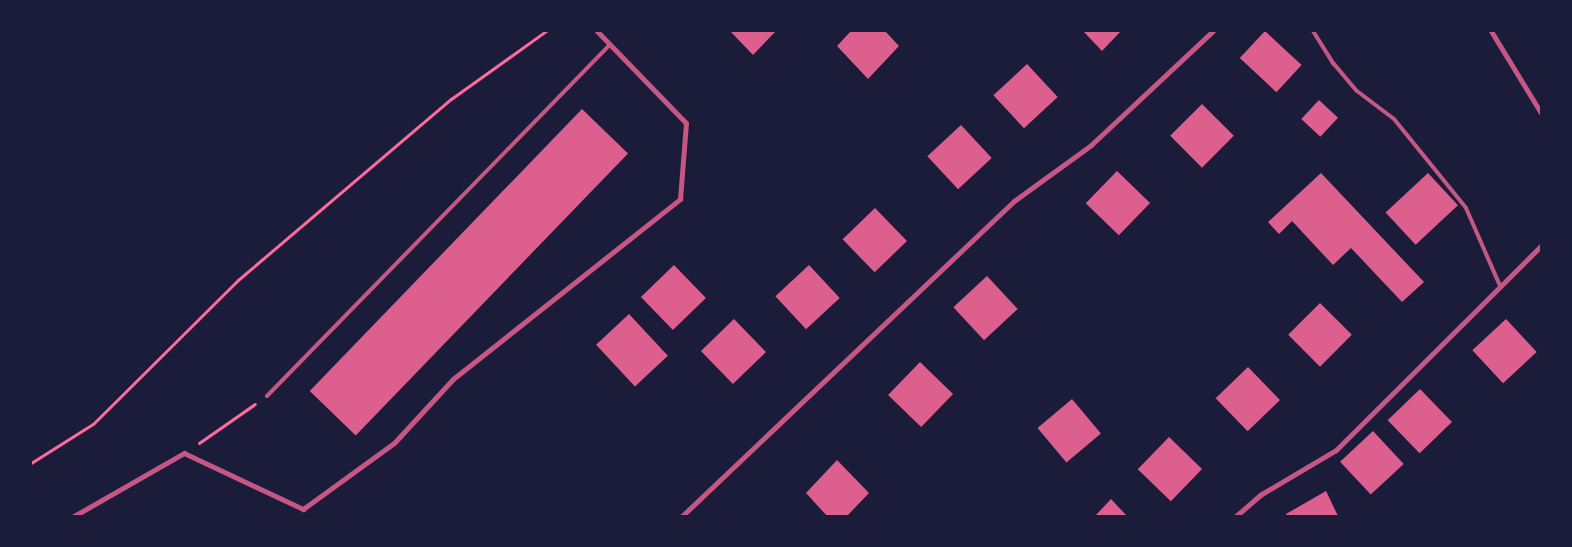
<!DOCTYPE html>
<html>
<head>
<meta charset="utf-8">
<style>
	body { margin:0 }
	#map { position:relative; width:1572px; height:547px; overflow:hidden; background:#1b1b3a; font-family:Roboto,sans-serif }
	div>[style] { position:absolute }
	.building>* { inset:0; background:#dd5f8e; transform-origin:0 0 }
	.path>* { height:3px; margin:-1.5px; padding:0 1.5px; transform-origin:1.5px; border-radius:1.5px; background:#ff6b9d }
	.service>* { height:4px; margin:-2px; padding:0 2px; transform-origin:2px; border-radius:2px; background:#c65784 }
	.minor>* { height:5px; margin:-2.5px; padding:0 2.5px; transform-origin:2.5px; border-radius:2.5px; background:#c65784 }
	span { translate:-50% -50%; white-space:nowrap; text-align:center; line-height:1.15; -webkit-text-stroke:4.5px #1b1b3a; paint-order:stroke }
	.frame { position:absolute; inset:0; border:32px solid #1b1b3a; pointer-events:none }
</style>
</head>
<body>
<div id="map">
	<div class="building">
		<i style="clip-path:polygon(730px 31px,776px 31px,753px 55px)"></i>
		<i style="clip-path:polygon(851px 31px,885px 31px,899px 46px,868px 79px,837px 46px)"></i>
		<i style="clip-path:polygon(1083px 31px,1121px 31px,1102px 51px)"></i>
		<i style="left:1265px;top:31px;width:50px;height:37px;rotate:43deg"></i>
		<i style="left:1027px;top:64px;width:45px;height:46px;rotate:47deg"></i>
		<i style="left:1319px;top:100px;width:26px;height:26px;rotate:43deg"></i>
		<i style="left:1202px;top:104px;width:45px;height:45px;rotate:45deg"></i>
		<i style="left:582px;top:109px;width:64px;height:392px;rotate:44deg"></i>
		<i style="left:961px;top:125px;width:45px;height:46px;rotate:47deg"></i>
		<i style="left:1117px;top:171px;width:46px;height:45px;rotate:44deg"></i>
		<i style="clip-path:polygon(1321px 173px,1424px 282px,1402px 302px,1351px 248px,1333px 265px,1292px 221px,1279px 234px,1268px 222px)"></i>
		<i style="left:1428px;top:173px;width:44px;height:58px;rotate:47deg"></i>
		<i style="left:875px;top:208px;width:46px;height:45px;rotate:46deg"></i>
		<i style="left:674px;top:265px;width:46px;height:46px;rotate:46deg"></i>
		<i style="left:809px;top:265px;width:45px;height:46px;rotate:47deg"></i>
		<i style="left:987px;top:276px;width:45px;height:46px;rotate:47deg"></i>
		<i style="left:1320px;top:303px;width:45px;height:45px;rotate:45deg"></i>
		<i style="left:629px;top:314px;width:57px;height:45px;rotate:47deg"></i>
		<i style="left:734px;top:319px;width:46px;height:46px;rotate:46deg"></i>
		<i style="left:1506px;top:319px;width:45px;height:46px;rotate:47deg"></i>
		<i style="left:920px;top:362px;width:46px;height:46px;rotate:44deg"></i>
		<i style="left:1248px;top:367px;width:46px;height:45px;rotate:46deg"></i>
		<i style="left:1420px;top:389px;width:46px;height:45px;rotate:46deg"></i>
		<i style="left:1072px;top:399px;width:45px;height:45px;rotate:50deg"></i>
		<i style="left:1373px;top:431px;width:45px;height:45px;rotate:47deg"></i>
		<i style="left:1169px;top:437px;width:46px;height:45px;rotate:44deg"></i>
		<i style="clip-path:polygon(837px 460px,869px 493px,847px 516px,827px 516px,806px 493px)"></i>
		<i style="clip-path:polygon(1326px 491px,1338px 516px,1287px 516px,1286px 514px)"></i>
		<i style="clip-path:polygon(1111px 499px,1127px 516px,1095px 516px)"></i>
	</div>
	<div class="path">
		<i style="left:199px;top:443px;width:68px;rotate:-34.9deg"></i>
		<i style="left:31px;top:463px;width:73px;rotate:-32.2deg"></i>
		<i style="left:93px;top:424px;width:204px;rotate:-44.8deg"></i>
		<i style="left:238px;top:280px;width:280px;rotate:-40.4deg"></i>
		<i style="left:451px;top:99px;width:117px;rotate:-35.6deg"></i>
	</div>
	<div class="service">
		<i style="left:1313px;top:31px;width:39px;rotate:58deg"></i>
		<i style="left:1334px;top:64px;width:35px;rotate:50deg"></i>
		<i style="left:1357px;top:91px;width:46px;rotate:37.1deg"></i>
		<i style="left:1394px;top:119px;width:114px;rotate:51deg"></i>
		<i style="left:1466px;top:208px;width:85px;rotate:66.4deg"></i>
		<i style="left:267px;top:396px;width:491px;rotate:-45.7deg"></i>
	</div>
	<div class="minor">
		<i style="left:1491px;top:31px;width:96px;rotate:58.6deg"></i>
		<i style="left:74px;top:516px;width:127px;rotate:-29.8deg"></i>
		<i style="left:184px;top:453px;width:132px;rotate:25.2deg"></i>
		<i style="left:303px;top:509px;width:112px;rotate:-36deg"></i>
		<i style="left:394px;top:443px;width:87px;rotate:-47.3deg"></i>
		<i style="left:453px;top:379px;width:290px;rotate:-38.4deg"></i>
		<i style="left:680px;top:199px;width:76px;rotate:-85.5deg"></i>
		<i style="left:686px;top:123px;width:128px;rotate:-134.1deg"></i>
		<i style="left:682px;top:516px;width:458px;rotate:-43.5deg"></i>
		<i style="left:1014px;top:201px;width:95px;rotate:-36deg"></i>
		<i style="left:1091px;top:145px;width:167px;rotate:-43.1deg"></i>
		<i style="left:1236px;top:516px;width:32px;rotate:-41deg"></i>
		<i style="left:1260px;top:495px;width:88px;rotate:-30.6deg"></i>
		<i style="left:1336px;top:450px;width:289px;rotate:-44.9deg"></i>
	</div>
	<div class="frame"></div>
</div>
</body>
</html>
